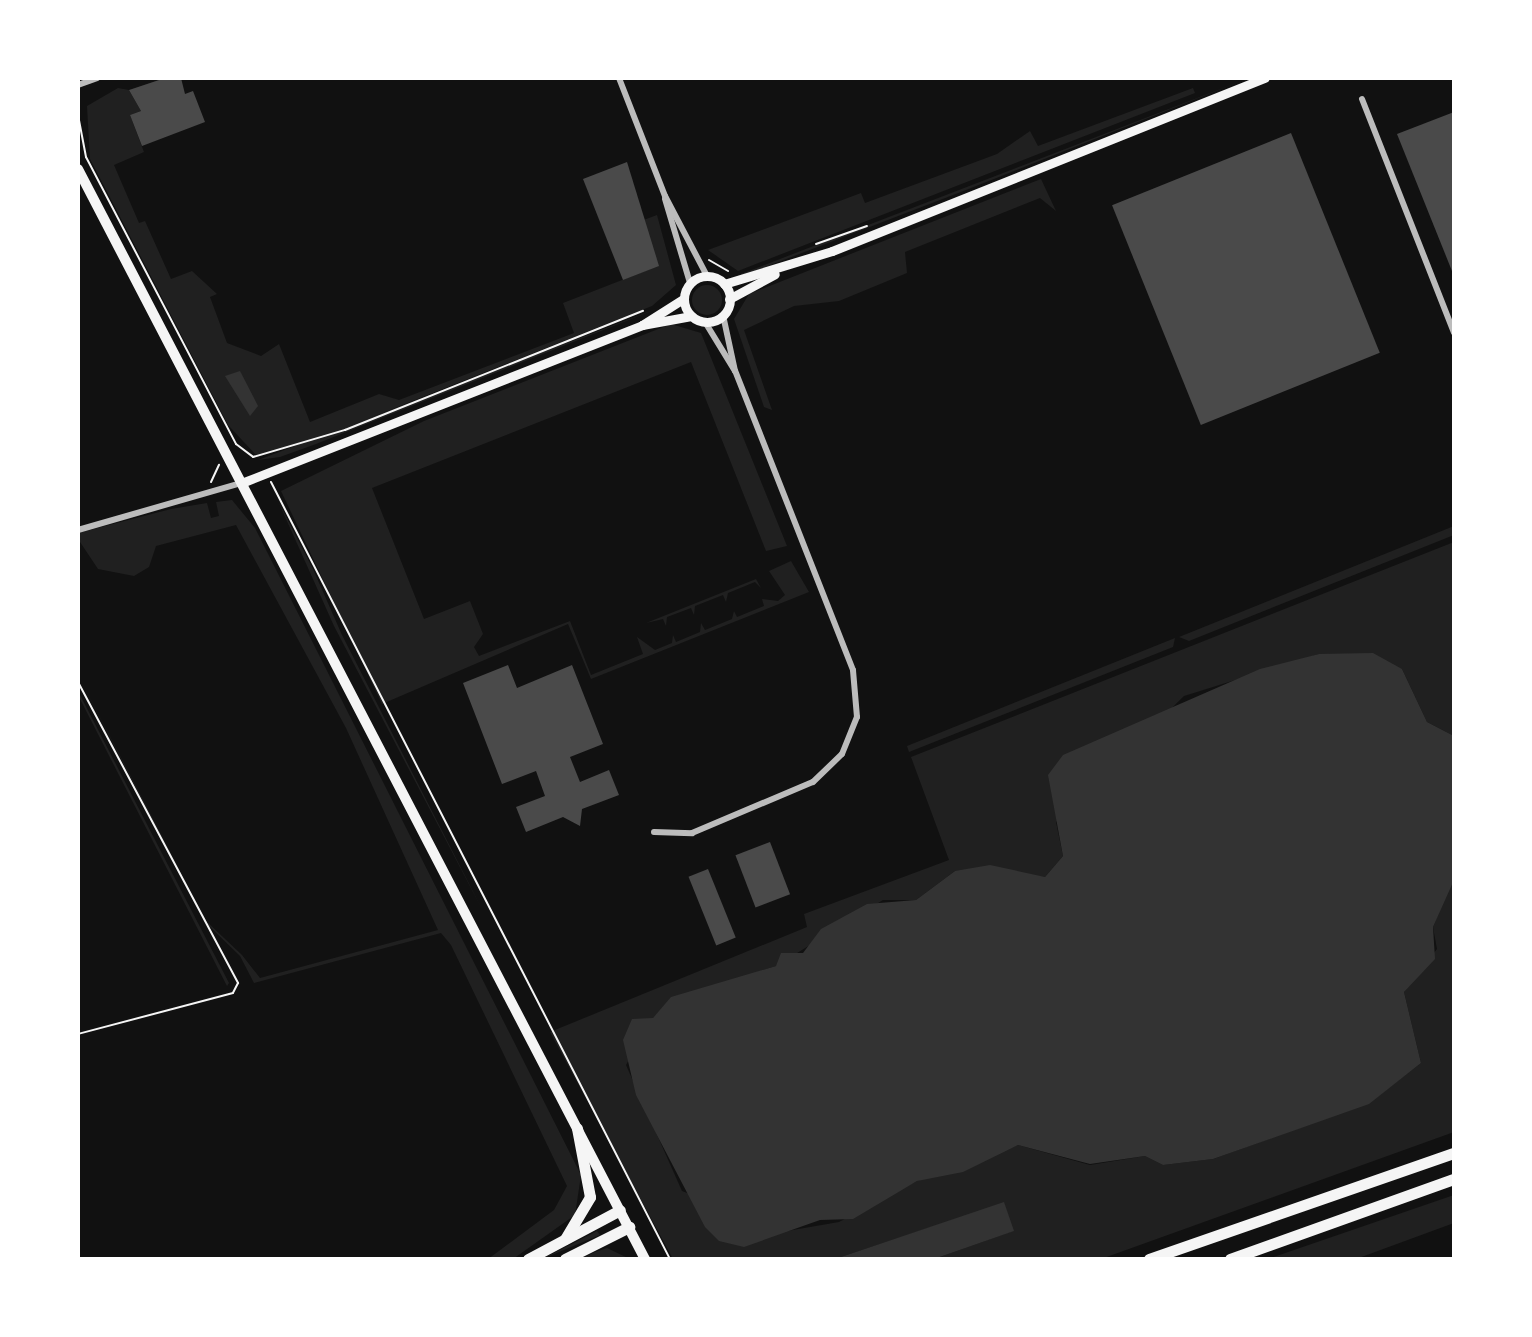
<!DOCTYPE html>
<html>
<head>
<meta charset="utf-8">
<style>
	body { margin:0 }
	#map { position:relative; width:1532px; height:1337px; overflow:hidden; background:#111; font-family:"Exo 2",sans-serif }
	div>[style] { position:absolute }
	.green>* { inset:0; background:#202020 }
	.round { border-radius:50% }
	.water>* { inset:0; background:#333 }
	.building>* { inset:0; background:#4a4a4a; transform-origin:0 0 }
	.path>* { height:2px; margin:-1px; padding:0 1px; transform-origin:1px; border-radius:1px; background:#f5f5f5 }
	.minor>* { height:6px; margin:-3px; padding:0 3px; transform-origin:3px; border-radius:3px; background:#bcbcbc }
	.secondary>* { height:9px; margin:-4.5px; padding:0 4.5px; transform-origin:4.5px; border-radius:4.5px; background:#f5f5f5 }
	.secondary>.ring { margin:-4.5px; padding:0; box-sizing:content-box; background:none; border:9px solid #f5f5f5; border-radius:50% }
	.primary>* { height:10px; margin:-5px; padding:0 5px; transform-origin:5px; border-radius:5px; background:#f5f5f5 }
	.motorway>* { height:11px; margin:-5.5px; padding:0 5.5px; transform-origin:5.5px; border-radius:5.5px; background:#f5f5f5 }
	span { translate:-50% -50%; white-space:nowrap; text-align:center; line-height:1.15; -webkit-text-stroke:8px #fff; paint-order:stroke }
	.frame { position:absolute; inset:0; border:80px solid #fff; pointer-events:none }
</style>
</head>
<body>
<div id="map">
	<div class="green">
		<i style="clip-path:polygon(1249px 78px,966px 190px,742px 276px,741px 274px)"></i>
		<i style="clip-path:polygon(118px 88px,129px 90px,141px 111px,130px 115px,144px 152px,114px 165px,139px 223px,145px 221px,171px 279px,192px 271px,217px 294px,210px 297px,227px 343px,261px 356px,279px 344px,310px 422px,379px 394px,399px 400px,574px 333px,563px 303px,658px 266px,641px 221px,657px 215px,676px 285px,652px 306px,332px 433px,256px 455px,228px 425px,90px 159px,87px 106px)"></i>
		<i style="clip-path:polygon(1193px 88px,1195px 93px,738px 271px,708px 250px,861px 193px,865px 203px,997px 154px,1030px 131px,1038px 146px)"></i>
		<i style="clip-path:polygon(1041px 179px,1056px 211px,1040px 198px,905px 252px,907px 273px,839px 301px,794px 306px,744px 330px,772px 410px,764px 407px,734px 319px,749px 294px)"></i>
		<i class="round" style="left:692px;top:285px;width:30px;height:30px"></i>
		<i style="clip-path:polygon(664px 306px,316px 444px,280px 457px,258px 460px)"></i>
		<i style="clip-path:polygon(671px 324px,701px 333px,787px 546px,766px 551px,691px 362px,372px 488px,424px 619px,470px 601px,483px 634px,474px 647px,479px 656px,570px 621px,591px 675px,643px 654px,637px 637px,655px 650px,672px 643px,673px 635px,676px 642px,700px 632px,701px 623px,705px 630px,732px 619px,734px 611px,737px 617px,764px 606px,762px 599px,778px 601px,785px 595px,769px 571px,791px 561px,809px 592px,591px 679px,568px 624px,382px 704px,281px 491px,424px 421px)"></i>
		<i style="clip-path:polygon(232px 500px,255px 528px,581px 1175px,575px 1215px,513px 1259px,488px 1259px,554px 1210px,567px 1186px,451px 945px,441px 933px,254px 983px,240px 956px,205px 922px,78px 675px,206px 921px,242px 955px,260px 978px,438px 930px,346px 728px,236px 525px,156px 546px,149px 567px,134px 576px,98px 569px,78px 539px,78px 533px,171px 509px,207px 503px,211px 518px,219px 516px,216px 502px)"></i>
		<i style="clip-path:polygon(278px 501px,313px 569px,342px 635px,485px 915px,334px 626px)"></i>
		<i style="clip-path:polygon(1454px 526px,1454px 535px,1189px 641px,1179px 637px)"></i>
		<i style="clip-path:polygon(1454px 542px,1454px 736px,1427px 722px,1402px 669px,1319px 654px,1184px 696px,1056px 822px,1063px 856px,1045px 877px,955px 871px,916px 900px,883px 900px,776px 966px,680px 997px,653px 1018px,626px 1065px,682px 1191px,787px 1231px,839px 1222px,917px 1181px,1018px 1145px,1090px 1165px,1145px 1156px,1163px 1165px,1213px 1159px,1369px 1103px,1421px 1063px,1404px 992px,1437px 949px,1433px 927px,1452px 880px,1454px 1132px,1101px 1259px,934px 1259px,1013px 1231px,1004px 1203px,835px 1259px,673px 1259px,550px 1032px,807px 927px,804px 914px,949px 860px,911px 757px)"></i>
		<i style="clip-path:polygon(756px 579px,761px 588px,755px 582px,728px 593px,726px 602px,723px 595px,695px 606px,694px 615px,691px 608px,667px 617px,666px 626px,663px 619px,646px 623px)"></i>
		<i style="clip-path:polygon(1175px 638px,1173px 647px,909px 752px,907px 746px)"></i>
		<i style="clip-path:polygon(78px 691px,229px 983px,227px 986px,78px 695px)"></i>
		<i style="clip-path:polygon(1454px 1195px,1454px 1223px,1356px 1259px,1268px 1259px)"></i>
		<i style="clip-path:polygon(597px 1231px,600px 1235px,542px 1259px)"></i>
		<i style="clip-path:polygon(607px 1248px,630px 1259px,581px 1259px,595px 1252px)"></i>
	</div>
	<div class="water">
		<i style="clip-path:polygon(240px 371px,258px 406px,250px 416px,225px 376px)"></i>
		<i style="clip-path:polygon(1373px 653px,1402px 669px,1427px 722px,1454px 736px,1454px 880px,1433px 927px,1435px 959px,1404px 992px,1421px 1063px,1369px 1104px,1213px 1159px,1163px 1165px,1145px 1156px,1090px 1164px,1018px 1145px,963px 1172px,917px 1181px,853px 1219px,820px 1220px,744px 1247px,719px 1241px,705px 1227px,636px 1095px,623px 1040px,632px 1019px,653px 1018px,671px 997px,776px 966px,781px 953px,803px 953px,821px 929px,867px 904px,916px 900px,955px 871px,990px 865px,1045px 877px,1063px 856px,1048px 775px,1063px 755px,1260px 669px,1319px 654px)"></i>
		<i style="clip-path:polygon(1004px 1202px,1014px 1231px,934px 1259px,835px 1259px)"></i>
	</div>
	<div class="building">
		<i style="clip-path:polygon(165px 78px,181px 78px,185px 94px,193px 91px,205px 122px,142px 146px,130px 115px,141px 111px,129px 90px)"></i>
		<i style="clip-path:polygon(1454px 112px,1454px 276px,1397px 134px)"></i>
		<i style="left:1291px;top:133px;width:237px;height:193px;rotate:68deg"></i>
		<i style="clip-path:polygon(627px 162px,659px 266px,623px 280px,583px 179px)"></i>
		<i style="clip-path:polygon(508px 665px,517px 688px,572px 665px,603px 744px,570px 757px,580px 782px,609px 770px,619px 795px,582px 809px,580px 826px,563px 817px,526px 832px,516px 807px,545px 796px,536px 771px,502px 784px,463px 683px)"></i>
		<i style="left:770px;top:842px;width:56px;height:37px;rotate:69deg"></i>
		<i style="left:708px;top:869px;width:74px;height:21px;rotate:68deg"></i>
	</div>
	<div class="path">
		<i style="left:78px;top:115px;width:43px;rotate:79.2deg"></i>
		<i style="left:86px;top:157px;width:324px;rotate:62.4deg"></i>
		<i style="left:236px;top:444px;width:21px;rotate:37deg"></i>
		<i style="left:253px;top:457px;width:96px;rotate:-16.4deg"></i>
		<i style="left:345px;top:430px;width:321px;rotate:-21.8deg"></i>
		<i style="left:816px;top:244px;width:54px;rotate:-19.4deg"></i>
		<i style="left:709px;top:260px;width:22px;rotate:30deg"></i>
		<i style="left:211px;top:482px;width:19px;rotate:-65deg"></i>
		<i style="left:271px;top:482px;width:873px;rotate:62.82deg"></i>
		<i style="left:78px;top:682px;width:341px;rotate:62deg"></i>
		<i style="left:238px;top:983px;width:11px;rotate:117deg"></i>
		<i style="left:233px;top:993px;width:160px;rotate:165.2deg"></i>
	</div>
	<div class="minor">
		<i style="left:619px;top:78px;width:127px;rotate:68.7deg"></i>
		<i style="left:665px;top:196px;width:90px;rotate:62.3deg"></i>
		<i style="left:78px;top:85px;width:20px;rotate:-20deg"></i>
		<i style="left:1362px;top:99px;width:251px;rotate:68.5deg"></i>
		<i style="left:665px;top:199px;width:88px;rotate:73.4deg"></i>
		<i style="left:705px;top:322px;width:57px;rotate:58.5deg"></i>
		<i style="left:78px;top:530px;width:173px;rotate:-16.1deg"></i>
		<i style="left:654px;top:832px;width:38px;rotate:2deg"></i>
		<i style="left:692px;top:833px;width:131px;rotate:-22.9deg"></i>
		<i style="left:813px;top:782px;width:40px;rotate:-44deg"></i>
		<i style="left:842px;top:754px;width:40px;rotate:-68deg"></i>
		<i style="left:857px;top:717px;width:47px;rotate:-94.9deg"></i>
		<i style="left:853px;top:670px;width:321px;rotate:-111.5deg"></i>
		<i style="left:735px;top:371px;width:57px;rotate:-102.1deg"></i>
	</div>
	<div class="secondary">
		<i class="ring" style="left:684px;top:276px;width:37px;height:37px"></i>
		<i style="left:724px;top:284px;width:113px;rotate:-17deg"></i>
		<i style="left:832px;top:251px;width:466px;rotate:-21.8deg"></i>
		<i style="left:729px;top:299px;width:52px;rotate:-28.5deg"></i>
		<i style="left:642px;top:325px;width:49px;rotate:-32.4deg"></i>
		<i style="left:244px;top:482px;width:428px;rotate:-21.5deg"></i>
		<i style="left:642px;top:325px;width:50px;rotate:-10.4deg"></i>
	</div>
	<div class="primary">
		<i style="left:78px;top:169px;width:1229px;rotate:62.52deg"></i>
	</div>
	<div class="motorway">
		<i style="left:565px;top:1239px;width:49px;rotate:-59.2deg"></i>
		<i style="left:590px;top:1197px;width:70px;rotate:-100.7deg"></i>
		<i style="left:528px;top:1259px;width:104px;rotate:-28deg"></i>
		<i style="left:565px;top:1259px;width:72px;rotate:-26.6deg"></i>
		<i style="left:1149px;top:1259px;width:323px;rotate:-19.2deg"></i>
		<i style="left:1230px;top:1259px;width:238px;rotate:-19.7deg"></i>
	</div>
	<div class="frame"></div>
</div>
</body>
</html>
